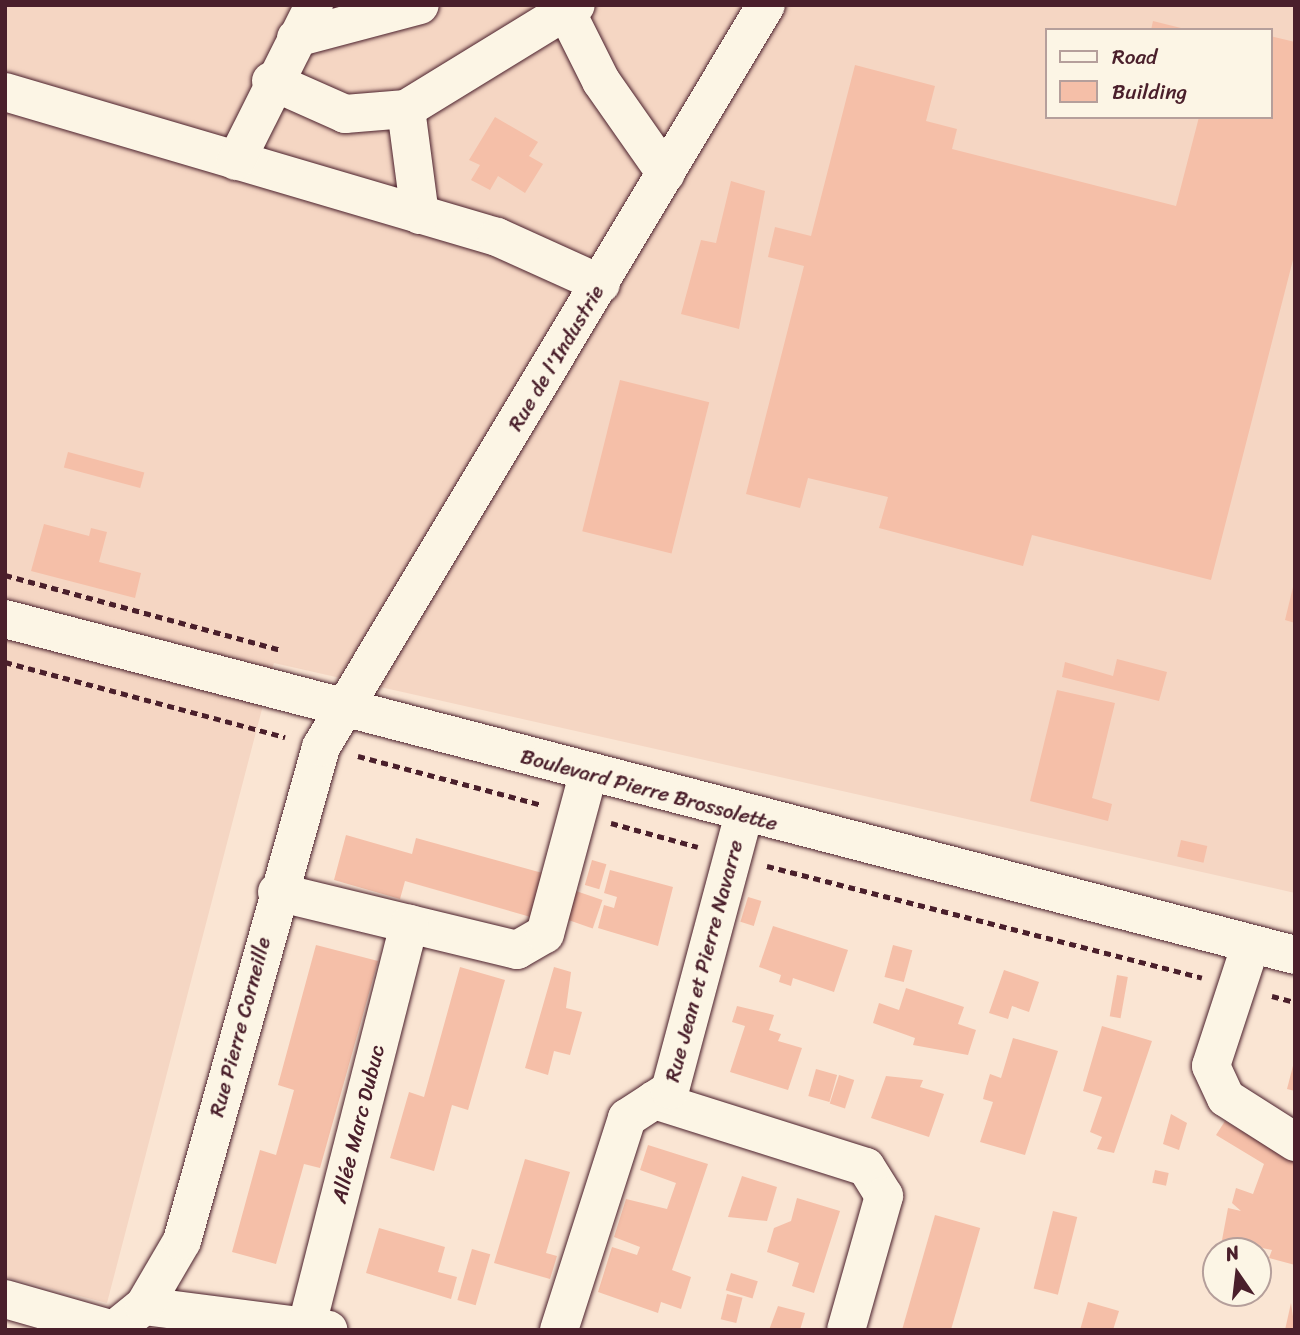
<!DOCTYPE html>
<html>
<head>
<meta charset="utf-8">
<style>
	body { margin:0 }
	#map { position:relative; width:1300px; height:1335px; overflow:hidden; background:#fae5d3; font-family:Sriracha,sans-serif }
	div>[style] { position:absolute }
	.built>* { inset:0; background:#f5d6c3 }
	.building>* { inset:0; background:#f5bfa8; transform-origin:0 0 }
	.path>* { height:4.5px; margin-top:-2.25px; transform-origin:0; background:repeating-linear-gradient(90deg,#4a1f2b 0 7px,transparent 0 12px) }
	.roads { filter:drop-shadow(0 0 2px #4a1f2b) drop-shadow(0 0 2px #4a1f2b) }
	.minor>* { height:38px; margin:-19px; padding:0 19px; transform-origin:19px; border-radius:19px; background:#fcf5e5 }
	.major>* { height:38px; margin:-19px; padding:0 19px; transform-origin:19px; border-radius:19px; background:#fcf5e5 }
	span { translate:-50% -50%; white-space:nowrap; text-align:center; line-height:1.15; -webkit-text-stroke:5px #fcf5e5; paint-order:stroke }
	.street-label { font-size:21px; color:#4a1f2b }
	.frame { position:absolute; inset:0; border:7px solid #4a1f2b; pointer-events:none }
	.legend { position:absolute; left:1045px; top:28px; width:228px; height:91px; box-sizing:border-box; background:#fcf5e5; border:2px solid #b59f9b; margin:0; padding:9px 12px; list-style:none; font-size:21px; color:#4a1f2b }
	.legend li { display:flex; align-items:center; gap:14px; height:35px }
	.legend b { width:35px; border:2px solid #b59f9b }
	.north { position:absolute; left:1202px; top:1237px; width:70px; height:70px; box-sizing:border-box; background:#fcf5e5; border:2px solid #b59f9b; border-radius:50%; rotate:346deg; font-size:19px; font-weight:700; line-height:28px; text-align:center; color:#4a1f2b }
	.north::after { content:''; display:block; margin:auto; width:24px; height:32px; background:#4a1f2b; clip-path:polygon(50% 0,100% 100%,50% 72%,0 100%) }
</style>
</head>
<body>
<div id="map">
	<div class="built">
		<i style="clip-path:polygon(evenodd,5px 5px,1295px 5px,1295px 893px,274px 663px,107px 1303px,5px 1277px,5px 5px,1046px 30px,1270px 30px,1270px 117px,1046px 117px,1046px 30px)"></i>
	</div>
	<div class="building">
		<i style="clip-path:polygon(1153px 21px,1185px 29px,1185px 30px,1151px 30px)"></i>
		<i style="clip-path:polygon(1270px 36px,1295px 42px,1295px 252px,1211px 580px,1032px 535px,1023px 566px,879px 528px,888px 497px,808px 478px,800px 508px,746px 494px,804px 266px,768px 257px,775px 227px,811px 236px,855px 65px,935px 86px,926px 121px,957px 129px,952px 149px,1176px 206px,1199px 117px,1270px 117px)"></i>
		<i style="clip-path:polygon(495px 117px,538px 142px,529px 156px,543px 164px,525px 193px,498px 176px,490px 190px,471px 180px,480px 165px,469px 160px)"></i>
		<i style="clip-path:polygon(731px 181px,765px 191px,739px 329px,681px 314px,701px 240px,716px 243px)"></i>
		<i style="left:620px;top:380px;width:92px;height:156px;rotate:14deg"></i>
		<i style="left:68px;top:452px;width:79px;height:16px;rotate:15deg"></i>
		<i style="clip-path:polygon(44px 524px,89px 536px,91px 528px,107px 532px,99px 562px,141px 573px,135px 598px,31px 571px)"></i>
		<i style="clip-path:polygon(1294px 583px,1295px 584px,1295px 623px,1285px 620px)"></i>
		<i style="clip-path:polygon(1117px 659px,1167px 672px,1159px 701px,1062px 677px,1065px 662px,1113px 676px)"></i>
		<i style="clip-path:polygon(1057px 690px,1115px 703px,1092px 798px,1112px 804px,1108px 821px,1030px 801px)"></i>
		<i style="clip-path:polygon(346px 835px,412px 854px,416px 838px,546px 874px,534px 918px,405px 881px,400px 899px,334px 880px)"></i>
		<i style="left:1181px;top:840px;width:27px;height:17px;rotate:13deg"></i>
		<i style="left:592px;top:860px;width:15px;height:26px;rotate:16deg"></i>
		<i style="clip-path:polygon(610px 870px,673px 887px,658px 946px,598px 928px,604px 905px,614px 908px,617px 897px,604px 893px)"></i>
		<i style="left:576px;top:891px;width:28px;height:30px;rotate:19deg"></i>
		<i style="left:748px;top:897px;width:14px;height:26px;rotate:17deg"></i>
		<i style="clip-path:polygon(773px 926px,848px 950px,834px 992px,793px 978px,791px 986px,779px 982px,781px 975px,759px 967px)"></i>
		<i style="clip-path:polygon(316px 945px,378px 961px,320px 1168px,304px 1164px,276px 1264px,232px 1252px,260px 1150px,276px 1155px,285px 1123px,294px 1090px,278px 1085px)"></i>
		<i style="left:893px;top:945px;width:20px;height:33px;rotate:15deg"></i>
		<i style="clip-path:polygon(460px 967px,505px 980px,468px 1110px,452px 1105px,434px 1171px,390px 1158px,409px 1092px,424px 1097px)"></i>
		<i style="clip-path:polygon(554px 967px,571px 972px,566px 1008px,582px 1012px,570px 1055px,554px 1051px,548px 1075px,525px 1068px)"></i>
		<i style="clip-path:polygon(1004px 970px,1039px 982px,1029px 1012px,1012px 1006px,1008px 1019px,989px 1013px)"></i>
		<i style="left:1117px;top:975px;width:11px;height:42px;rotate:10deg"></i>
		<i style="clip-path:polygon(906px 988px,964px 1007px,958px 1024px,976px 1030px,968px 1055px,913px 1045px,915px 1038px,873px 1023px,879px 1003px,899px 1010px)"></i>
		<i style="clip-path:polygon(737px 1006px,774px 1015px,769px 1030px,781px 1034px,778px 1041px,802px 1048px,788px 1090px,730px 1072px,745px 1026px,732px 1022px)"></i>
		<i style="clip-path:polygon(1102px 1026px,1152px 1041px,1114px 1153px,1097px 1149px,1102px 1137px,1090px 1132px,1102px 1097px,1083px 1091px)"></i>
		<i style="clip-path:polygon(1013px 1038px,1058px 1051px,1025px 1155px,980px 1142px,993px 1102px,983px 1099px,986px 1087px,990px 1074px,1001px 1078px)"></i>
		<i style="clip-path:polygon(1294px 1062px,1295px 1062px,1295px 1091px,1287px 1089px)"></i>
		<i style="left:816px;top:1069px;width:22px;height:28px;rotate:16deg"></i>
		<i style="left:839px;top:1075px;width:16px;height:30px;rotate:18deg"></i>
		<i style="clip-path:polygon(886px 1076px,923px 1080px,920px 1087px,944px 1094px,929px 1137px,871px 1118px)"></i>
		<i style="clip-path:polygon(1171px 1114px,1187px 1123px,1179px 1150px,1163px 1144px)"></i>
		<i style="clip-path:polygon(1225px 1121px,1295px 1163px,1295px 1265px,1269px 1258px,1272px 1250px,1222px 1240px,1228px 1208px,1241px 1211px,1232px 1203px,1236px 1188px,1253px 1194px,1264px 1164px,1216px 1135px)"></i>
		<i style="clip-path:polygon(648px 1145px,708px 1164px,672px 1270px,691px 1277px,681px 1309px,661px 1302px,658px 1313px,598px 1292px,612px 1247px,637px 1255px,640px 1247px,614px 1237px,626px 1199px,667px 1209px,676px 1183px,640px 1170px)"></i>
		<i style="clip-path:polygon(525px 1159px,570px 1172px,546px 1253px,557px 1256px,550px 1279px,494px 1263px)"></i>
		<i style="left:1155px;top:1170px;width:14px;height:13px;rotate:12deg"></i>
		<i style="clip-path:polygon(742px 1176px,777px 1187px,767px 1221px,728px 1217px)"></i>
		<i style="clip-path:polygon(797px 1198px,840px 1211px,814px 1293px,792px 1286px,799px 1263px,767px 1252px,774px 1228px,791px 1221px)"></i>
		<i style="left:1053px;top:1211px;width:25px;height:80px;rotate:14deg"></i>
		<i style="left:935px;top:1215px;width:47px;height:121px;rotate:16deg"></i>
		<i style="clip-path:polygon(379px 1228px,445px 1247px,438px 1272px,457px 1277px,451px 1299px,366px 1273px)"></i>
		<i style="left:472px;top:1249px;width:19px;height:53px;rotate:16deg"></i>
		<i style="left:731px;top:1273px;width:28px;height:18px;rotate:17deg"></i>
		<i style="left:727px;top:1294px;width:16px;height:26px;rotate:14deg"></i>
		<i style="clip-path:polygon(1088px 1302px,1119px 1311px,1113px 1330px,1080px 1330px)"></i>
		<i style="clip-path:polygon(1291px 1303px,1295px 1330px,1285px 1330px)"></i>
		<i style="clip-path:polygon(778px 1306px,805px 1313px,800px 1330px,769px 1330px)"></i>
	</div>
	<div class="path">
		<i style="left:5px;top:575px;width:287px;rotate:15.2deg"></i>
		<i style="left:5px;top:662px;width:290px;rotate:15deg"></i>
		<i style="left:358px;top:756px;width:190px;rotate:14.9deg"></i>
		<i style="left:611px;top:823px;width:90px;rotate:15.4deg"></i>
		<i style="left:767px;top:866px;width:449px;rotate:14.4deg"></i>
		<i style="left:1272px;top:996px;width:24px;rotate:15deg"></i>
	</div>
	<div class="roads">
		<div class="minor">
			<i style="left:571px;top:5px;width:10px;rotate:107deg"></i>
			<i style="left:568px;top:15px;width:74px;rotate:63.4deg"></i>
			<i style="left:601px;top:81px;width:113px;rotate:55deg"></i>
			<i style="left:296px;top:38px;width:128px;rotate:-14.9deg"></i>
			<i style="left:271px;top:81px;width:81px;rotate:24deg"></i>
			<i style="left:345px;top:114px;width:61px;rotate:-4.7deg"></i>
			<i style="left:406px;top:109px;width:199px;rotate:-31.5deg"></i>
			<i style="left:5px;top:92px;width:513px;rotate:16.42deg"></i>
			<i style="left:497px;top:237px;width:114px;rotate:24.3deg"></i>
			<i style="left:406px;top:109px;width:107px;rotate:82.5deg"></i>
			<i style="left:236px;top:161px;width:174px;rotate:-63.4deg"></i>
			<i style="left:277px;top:892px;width:247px;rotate:13.6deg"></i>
			<i style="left:517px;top:950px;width:32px;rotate:-30deg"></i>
			<i style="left:545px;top:934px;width:165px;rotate:-74.9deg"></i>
			<i style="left:1251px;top:944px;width:128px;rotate:108.2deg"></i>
			<i style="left:1211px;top:1066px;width:35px;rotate:65deg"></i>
			<i style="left:1226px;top:1098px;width:82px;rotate:32.5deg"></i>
			<i style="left:654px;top:1100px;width:222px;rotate:17.5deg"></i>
			<i style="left:866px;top:1167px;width:34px;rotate:58deg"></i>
			<i style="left:884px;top:1196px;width:139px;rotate:105.8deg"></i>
			<i style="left:5px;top:1299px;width:113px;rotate:15.9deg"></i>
			<i style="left:144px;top:1306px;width:186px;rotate:7.4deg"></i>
			<i style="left:307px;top:1325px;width:414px;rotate:-75.7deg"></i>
			<i style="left:114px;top:1330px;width:38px;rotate:-39deg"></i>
			<i style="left:144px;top:1306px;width:75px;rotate:-59.7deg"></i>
			<i style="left:182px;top:1241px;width:513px;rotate:-74.28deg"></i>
			<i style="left:321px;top:747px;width:865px;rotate:-59.05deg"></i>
			<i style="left:559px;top:1330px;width:223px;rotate:-72.2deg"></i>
			<i style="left:627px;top:1118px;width:51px;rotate:-33.1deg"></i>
			<i style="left:670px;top:1090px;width:286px;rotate:-75deg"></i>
		</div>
		<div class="major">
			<i style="left:5px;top:619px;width:1333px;rotate:14.6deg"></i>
		</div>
	</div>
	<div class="street-label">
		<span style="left:556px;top:358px;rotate:-59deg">Rue de l'Industrie</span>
		<span style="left:649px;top:790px;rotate:15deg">Boulevard Pierre Brossolette</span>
		<span style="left:704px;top:961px;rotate:-75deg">Rue Jean et Pierre Navarre</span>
		<span style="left:240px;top:1027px;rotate:-75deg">Rue Pierre Corneille</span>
		<span style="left:358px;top:1124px;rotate:-76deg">Allée Marc Dubuc</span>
	</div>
	<div class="frame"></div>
	<ul class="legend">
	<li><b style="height:9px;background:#fcf5e5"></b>Road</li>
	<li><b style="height:19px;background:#f5bfa8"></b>Building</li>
	</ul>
	<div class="north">N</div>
</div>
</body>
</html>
